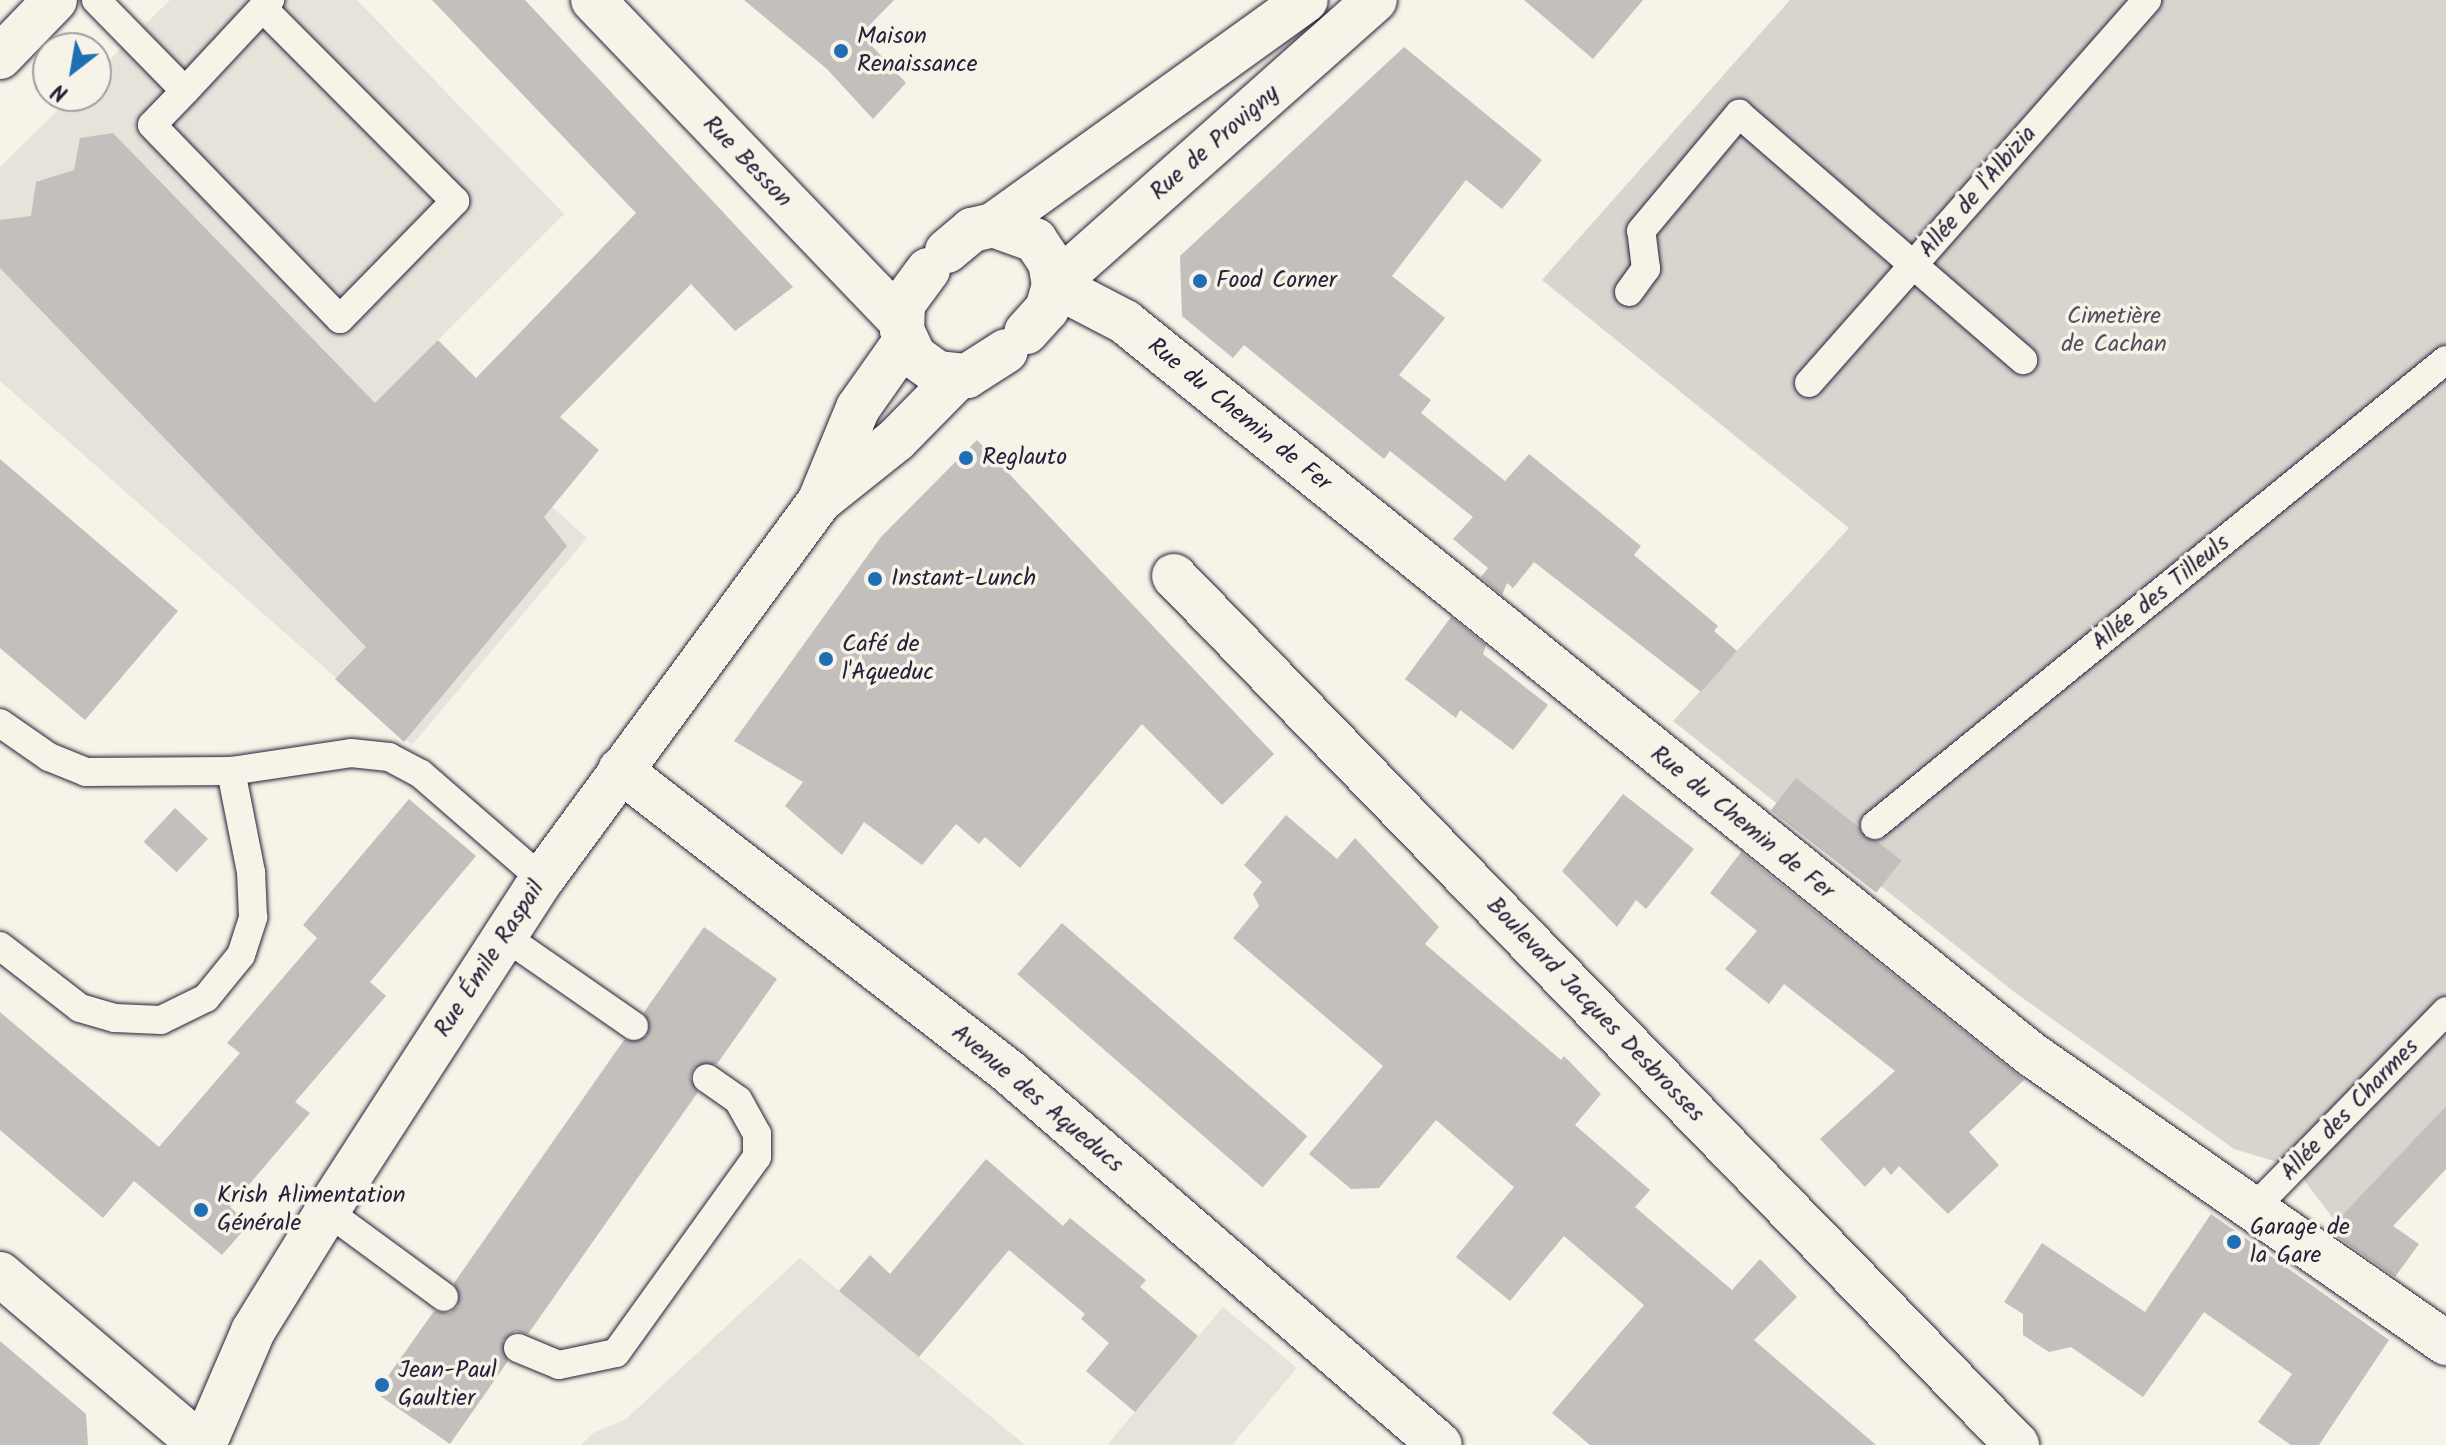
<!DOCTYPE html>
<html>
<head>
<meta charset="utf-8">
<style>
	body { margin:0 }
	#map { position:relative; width:2446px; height:1445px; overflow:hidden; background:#f7f3e8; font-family:Kalam,sans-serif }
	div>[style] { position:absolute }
	.built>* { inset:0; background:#e7e3db }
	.green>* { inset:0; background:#d8d5cf }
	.building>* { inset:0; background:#c2bfbd; transform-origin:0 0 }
	.roads { filter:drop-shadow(0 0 2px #22223b) drop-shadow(0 0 2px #22223b) }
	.lane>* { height:28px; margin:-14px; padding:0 14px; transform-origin:14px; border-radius:14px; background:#f7f3e8 }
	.street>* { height:44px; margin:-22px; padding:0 22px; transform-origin:22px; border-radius:22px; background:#f7f3e8 }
	.secondary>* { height:44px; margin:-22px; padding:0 22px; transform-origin:22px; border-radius:22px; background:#f7f3e8 }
	.dots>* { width:22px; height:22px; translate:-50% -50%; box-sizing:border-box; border:4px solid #f7f3e8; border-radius:50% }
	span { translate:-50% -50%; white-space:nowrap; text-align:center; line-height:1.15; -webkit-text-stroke:7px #f7f3e8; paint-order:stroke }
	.poi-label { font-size:24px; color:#22223b }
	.left { translate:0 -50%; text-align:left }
	.street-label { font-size:24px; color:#22223b }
	.park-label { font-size:24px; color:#504f60 }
	.north { position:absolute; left:32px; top:32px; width:80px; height:80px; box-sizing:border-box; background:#f7f3e8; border:2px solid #a29fa3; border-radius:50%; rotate:211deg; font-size:22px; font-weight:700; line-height:32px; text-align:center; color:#22223b }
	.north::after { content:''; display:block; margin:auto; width:28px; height:36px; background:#1f6fb2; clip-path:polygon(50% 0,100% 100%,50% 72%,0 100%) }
</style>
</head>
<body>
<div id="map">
	<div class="built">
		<i style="clip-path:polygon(170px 0,357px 0,564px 214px,422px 356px,551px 506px,587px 538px,412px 745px,0 381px,0 167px,72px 96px,96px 96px,96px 73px)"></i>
		<i style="clip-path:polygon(800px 1258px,862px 1310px,1025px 1445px,581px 1445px,593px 1433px,626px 1419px)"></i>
		<i style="clip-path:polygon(1223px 1307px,1297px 1368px,1269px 1401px,1232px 1445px,1107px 1445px)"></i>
	</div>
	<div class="green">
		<i style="clip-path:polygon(1790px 0,2446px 0,2446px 1106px,2336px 1222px,2294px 1167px,2234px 1149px,2013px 991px,1673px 721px,1849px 528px,1542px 280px)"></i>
	</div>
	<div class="building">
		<i style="clip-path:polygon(432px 0,525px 0,793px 287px,735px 331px,691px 284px,560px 417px,599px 450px,544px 517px,567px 546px,404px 742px,335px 679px,366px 647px,0 268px,0 220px,31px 216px,36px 182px,74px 170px,80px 138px,113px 133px,375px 403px,438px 340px,476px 378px,636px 213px)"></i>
		<i style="clip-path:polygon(744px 0,894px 0,861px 34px,906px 83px,873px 119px,827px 69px)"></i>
		<i style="clip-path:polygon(1524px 0,1643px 0,1593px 59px)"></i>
		<i style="clip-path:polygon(1404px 47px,1542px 160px,1502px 209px,1466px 180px,1392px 276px,1445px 318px,1399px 375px,1431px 400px,1421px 413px,1505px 481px,1529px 454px,1641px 546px,1634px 555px,1718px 626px,1714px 631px,1737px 651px,1701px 692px,1534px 562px,1513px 588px,1507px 583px,1502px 595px,1481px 577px,1488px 568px,1453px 539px,1473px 517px,1390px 451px,1384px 459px,1244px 345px,1233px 358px,1182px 316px,1180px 256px)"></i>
		<i style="clip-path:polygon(977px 440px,1274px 754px,1222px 805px,1142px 724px,1020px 868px,985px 837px,979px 844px,956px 824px,922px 865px,864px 822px,842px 855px,785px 806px,803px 782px,734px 741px,881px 537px)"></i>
		<i style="clip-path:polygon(0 459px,178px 611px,85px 720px,0 648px)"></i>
		<i style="clip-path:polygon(1451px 617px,1486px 645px,1483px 654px,1548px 705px,1513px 750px,1460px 710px,1456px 718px,1405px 679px)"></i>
		<i style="left:1796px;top:778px;width:134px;height:41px;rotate:38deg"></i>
		<i style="clip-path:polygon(1623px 794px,1694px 849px,1646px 909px,1636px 900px,1617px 927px,1562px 871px)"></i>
		<i style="clip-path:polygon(409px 799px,476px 856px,370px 982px,386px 996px,295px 1102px,310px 1113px,230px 1207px,249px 1224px,222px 1255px,134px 1181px,103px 1218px,0 1130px,0 1012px,159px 1147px,240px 1053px,227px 1043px,317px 938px,303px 925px)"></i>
		<i style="left:175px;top:808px;width:45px;height:46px;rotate:43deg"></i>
		<i style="clip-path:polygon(1286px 815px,1337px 859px,1355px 838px,1439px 927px,1425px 944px,1561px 1060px,1564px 1056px,1601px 1094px,1575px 1125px,1650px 1190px,1635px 1207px,1732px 1290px,1760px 1259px,1797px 1297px,1754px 1340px,1876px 1445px,1590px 1445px,1552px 1413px,1644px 1305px,1564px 1236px,1510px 1301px,1456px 1257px,1514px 1187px,1436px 1120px,1379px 1188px,1351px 1189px,1309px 1154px,1383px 1066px,1233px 938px,1259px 906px,1253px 894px,1262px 882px,1244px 865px)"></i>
		<i style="clip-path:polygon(1741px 852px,2024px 1080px,1969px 1132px,1999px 1165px,1948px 1214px,1899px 1166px,1891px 1175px,1884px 1167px,1865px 1187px,1820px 1139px,1895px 1071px,1784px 984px,1769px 1004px,1725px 969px,1757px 931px,1710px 893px)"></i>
		<i style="left:1062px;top:923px;width:325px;height:68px;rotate:41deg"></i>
		<i style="clip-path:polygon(704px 927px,777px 979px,717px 1064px,694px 1068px,690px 1077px,698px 1092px,528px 1334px,515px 1331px,503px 1341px,508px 1361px,450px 1444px,376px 1393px,434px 1311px,450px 1313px,458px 1306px,454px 1283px,624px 1040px,647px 1036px,644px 1012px)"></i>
		<i style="clip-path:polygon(2446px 1106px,2446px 1169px,2393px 1226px,2419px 1244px,2395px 1277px,2328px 1230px)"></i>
		<i style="clip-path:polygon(986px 1159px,1063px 1226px,1070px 1218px,1146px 1280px,1140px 1287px,1198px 1336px,1135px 1412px,1086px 1371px,1109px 1343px,1081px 1319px,1085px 1314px,1009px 1250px,919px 1357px,839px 1291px,870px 1255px,890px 1274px)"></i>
		<i style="clip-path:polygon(2211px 1214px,2389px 1340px,2319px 1445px,2291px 1445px,2258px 1422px,2292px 1374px,2204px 1312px,2143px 1397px,2071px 1347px,2049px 1352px,2023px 1335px,2023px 1314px,2004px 1302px,2042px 1243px,2145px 1312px)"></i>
		<i style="clip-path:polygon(0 1341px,86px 1414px,88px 1445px,0 1445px)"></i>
	</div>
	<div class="roads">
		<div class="lane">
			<i style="left:96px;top:0;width:127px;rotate:45.6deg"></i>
			<i style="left:185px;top:91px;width:125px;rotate:-47deg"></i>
			<i style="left:185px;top:91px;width:47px;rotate:134.1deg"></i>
			<i style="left:152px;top:125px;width:270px;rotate:45.9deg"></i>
			<i style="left:340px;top:319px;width:165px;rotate:-45.7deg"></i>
			<i style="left:455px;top:201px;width:272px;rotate:-134.9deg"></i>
			<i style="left:1629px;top:292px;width:29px;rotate:-54deg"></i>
			<i style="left:1646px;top:269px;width:38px;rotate:-97deg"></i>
			<i style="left:1641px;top:231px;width:153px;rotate:-50.1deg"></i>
			<i style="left:1739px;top:114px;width:376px;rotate:40.9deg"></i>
			<i style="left:1809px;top:383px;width:511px;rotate:-48.57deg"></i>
			<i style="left:0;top:723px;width:60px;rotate:34.8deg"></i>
			<i style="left:49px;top:757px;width:40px;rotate:22deg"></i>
			<i style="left:86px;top:772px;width:145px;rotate:-0.4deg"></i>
			<i style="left:231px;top:771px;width:121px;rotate:-8.5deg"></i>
			<i style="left:351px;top:753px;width:38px;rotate:6deg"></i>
			<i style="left:389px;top:757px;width:36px;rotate:28deg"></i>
			<i style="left:421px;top:774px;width:160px;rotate:41deg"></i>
			<i style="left:1875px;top:825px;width:736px;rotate:-39.16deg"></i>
			<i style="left:504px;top:936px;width:158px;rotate:34.7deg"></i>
			<i style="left:0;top:946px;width:101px;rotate:37.8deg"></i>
			<i style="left:80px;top:1008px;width:36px;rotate:16deg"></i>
			<i style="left:115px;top:1018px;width:46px;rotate:2.5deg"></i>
			<i style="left:161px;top:1020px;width:50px;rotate:-26.1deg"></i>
			<i style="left:206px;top:998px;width:55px;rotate:-50.9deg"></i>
			<i style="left:241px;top:955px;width:40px;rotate:-72deg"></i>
			<i style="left:253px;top:917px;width:45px;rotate:-92.5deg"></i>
			<i style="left:251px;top:872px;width:103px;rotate:-101.2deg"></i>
			<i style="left:2254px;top:1208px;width:275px;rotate:-45.7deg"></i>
			<i style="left:327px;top:1211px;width:145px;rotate:36.3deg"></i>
			<i style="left:518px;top:1348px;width:44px;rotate:22.5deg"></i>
			<i style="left:559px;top:1365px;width:58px;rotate:-11.9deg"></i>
			<i style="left:616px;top:1353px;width:241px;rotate:-54.3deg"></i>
			<i style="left:757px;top:1157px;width:23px;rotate:-90deg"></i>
			<i style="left:757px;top:1134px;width:39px;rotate:-119deg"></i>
			<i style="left:738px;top:1100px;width:38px;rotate:-145deg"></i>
		</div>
		<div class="street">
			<i style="left:593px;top:0;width:446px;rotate:46.2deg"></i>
			<i style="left:1054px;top:285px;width:80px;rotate:27.5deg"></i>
			<i style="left:1125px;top:322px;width:1165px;rotate:38.94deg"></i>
			<i style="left:2031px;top:1054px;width:506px;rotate:34.85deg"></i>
			<i style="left:1174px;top:576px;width:1211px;rotate:45.87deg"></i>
			<i style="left:620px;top:770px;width:491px;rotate:37.8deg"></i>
			<i style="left:1008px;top:1071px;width:571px;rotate:40.88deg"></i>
			<i style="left:0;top:1274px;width:264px;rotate:40.4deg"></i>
		</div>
		<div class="secondary">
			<i style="left:0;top:57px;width:79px;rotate:-46deg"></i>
			<i style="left:993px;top:225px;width:385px;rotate:-35.7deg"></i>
			<i style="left:947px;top:251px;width:33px;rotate:-40deg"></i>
			<i style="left:972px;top:230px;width:22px;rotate:-13deg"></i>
			<i style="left:993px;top:225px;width:45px;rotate:19.7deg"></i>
			<i style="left:1035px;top:240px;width:27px;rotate:56deg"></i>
			<i style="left:1050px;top:262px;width:23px;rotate:80deg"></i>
			<i style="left:1054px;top:285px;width:25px;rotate:106deg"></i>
			<i style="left:1047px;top:309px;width:31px;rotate:132deg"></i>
			<i style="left:928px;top:270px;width:42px;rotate:126.3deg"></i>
			<i style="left:903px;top:304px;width:26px;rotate:92deg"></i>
			<i style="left:902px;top:330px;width:29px;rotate:65deg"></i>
			<i style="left:914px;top:356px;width:29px;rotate:36deg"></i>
			<i style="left:937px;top:373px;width:30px;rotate:6deg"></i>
			<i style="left:967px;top:376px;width:46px;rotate:-32.7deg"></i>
			<i style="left:1054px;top:285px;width:429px;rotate:-41.6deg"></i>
			<i style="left:822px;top:499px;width:95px;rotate:-38.6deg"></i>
			<i style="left:896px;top:440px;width:88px;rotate:-45.5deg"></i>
			<i style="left:204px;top:1445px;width:124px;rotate:-66.7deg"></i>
			<i style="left:253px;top:1331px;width:141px;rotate:-58.3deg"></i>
			<i style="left:327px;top:1211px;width:396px;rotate:-57.1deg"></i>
			<i style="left:542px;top:879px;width:470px;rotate:-53.7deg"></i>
			<i style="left:820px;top:500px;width:100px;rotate:-67.6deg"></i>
			<i style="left:858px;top:408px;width:83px;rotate:-54.8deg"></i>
		</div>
	</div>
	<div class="dots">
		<i style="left:841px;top:51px;background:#1f6fb2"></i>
		<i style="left:1200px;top:281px;background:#1f6fb2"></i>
		<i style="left:966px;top:458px;background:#1f6fb2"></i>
		<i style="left:875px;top:579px;background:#1f6fb2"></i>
		<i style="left:826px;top:659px;background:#1f6fb2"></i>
		<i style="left:201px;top:1210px;background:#1f6fb2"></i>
		<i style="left:2234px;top:1242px;background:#1f6fb2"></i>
		<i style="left:382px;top:1385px;background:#1f6fb2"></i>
	</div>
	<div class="poi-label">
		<span class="left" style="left:857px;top:51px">Maison<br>Renaissance</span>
		<span class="left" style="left:1216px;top:281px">Food Corner</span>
		<span class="left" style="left:982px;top:458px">Reglauto</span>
		<span class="left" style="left:891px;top:579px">Instant-Lunch</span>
		<span class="left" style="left:842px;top:659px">Café de<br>l'Aqueduc</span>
		<span class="left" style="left:217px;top:1210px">Krish Alimentation<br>Générale</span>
		<span class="left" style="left:2250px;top:1242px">Garage de<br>la Gare</span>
		<span class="left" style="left:398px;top:1385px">Jean-Paul<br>Gaultier</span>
	</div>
	<div class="street-label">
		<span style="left:1215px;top:143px;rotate:-41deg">Rue de Provigny</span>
		<span style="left:747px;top:162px;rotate:46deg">Rue Besson</span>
		<span style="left:1978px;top:192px;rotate:-49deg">Allée de l'Albizia</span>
		<span style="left:1239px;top:415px;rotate:39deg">Rue du Chemin de Fer</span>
		<span style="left:2161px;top:593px;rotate:-39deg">Allée des Tilleuls</span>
		<span style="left:1742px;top:823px;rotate:39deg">Rue du Chemin de Fer</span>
		<span style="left:490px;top:959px;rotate:-57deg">Rue Émile Raspail</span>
		<span style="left:1595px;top:1010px;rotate:46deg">Boulevard Jacques Desbrosses</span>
		<span style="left:1037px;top:1099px;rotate:40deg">Avenue des Aqueducs</span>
		<span style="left:2350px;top:1110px;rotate:-46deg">Allée des Charmes</span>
	</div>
	<div class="park-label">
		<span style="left:2114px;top:331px">Cimetière<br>de Cachan</span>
	</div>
	<div class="north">N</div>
</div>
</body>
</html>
